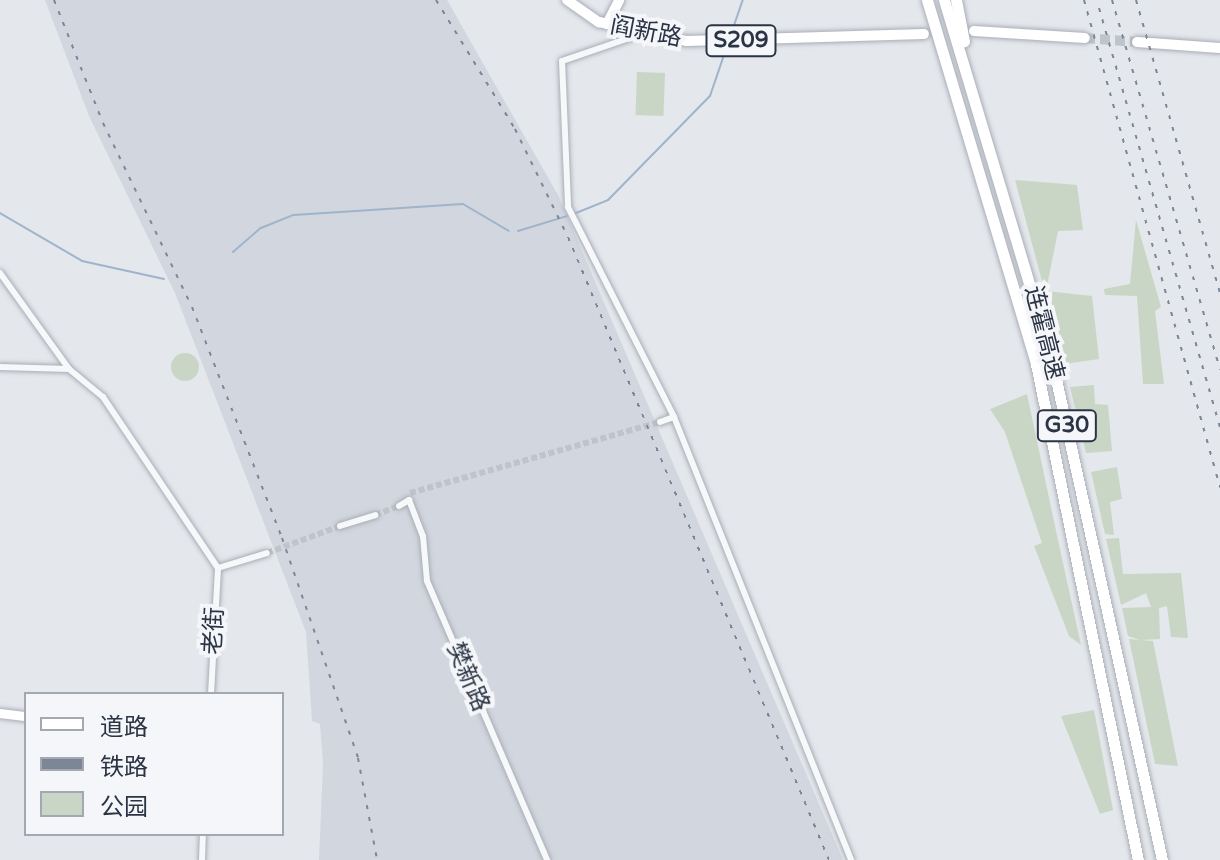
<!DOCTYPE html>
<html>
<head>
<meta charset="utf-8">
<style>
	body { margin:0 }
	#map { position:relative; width:1220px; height:860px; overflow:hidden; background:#e4e7ec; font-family:"Varela Round","Noto Sans SC",sans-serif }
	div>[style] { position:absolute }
	.built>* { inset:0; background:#d2d6de }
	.green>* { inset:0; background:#c9d6c5; transform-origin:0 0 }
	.round { border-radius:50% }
	.stream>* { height:2px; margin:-1px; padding:0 1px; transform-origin:1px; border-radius:1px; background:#9fb4cc }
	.street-tunnel>* { height:6px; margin-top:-3px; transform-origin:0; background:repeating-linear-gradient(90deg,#bfc3cb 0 6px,transparent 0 9px) }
	.primary-tunnel>* { height:10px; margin-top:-5px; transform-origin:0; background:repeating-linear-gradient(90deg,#bfc3cb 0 10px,transparent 0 15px) }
	.roads { filter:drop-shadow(0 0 2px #a9aeb7) drop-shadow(0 0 2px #a9aeb7) }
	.street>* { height:6px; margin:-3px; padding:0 3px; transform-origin:3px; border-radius:3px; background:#f7f8fa }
	.secondary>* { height:9px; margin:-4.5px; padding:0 4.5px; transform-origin:4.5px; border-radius:4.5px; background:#fff }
	.primary>* { height:10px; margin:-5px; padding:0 5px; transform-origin:5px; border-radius:5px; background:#fff }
	.highway>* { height:11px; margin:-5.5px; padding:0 5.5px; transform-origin:5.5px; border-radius:5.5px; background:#fff }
	.rail>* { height:2px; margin-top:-1px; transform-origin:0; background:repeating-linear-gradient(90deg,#7d8696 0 4px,transparent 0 12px) }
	span { translate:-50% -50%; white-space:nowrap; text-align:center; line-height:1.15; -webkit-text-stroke:8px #f4f6f9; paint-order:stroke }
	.shield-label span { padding:2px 6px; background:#f4f6f9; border:2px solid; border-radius:6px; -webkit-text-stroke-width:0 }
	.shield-label { font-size:22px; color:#2b3445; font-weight:700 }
	.street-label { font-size:24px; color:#2b3445 }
	.legend { position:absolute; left:24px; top:692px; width:260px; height:144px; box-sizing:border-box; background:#f4f6f9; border:2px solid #a4a8b1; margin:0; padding:10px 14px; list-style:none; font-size:24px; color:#2b3445 }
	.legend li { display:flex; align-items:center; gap:16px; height:40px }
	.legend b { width:40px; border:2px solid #a4a8b1 }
</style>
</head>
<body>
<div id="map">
	<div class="built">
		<i style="clip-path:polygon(45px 0,447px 0,558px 195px,843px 860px,319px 860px,323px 764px,320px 724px,312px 721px,306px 632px,175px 293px,89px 116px)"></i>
	</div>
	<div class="green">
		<i style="left:637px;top:72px;width:28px;height:43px;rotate:2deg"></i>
		<i style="clip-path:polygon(1015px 180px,1077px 185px,1083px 230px,1058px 231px,1046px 291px,1092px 296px,1099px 359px,1064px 364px)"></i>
		<i style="clip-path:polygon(1136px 220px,1161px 307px,1155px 311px,1164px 384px,1143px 384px,1137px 296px,1105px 295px,1104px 289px,1130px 284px)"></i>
		<i class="round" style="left:171px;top:353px;width:28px;height:28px"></i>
		<i style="clip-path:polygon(1094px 385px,1095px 404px,1108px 405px,1112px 451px,1086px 453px,1070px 387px)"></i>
		<i style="clip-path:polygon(1027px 394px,1058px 540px,1081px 645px,1069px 636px,1034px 546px,1042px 543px,1005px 432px,990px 409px)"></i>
		<i style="clip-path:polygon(1117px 467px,1122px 499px,1110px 502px,1114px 535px,1105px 534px,1091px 472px)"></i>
		<i style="clip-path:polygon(1119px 538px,1123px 574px,1181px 573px,1188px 638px,1171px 637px,1167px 606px,1159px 608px,1160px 639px,1141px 640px,1153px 641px,1178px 766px,1155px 764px,1129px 639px,1140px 640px,1128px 636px,1122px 608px,1151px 607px,1146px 593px,1121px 605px,1106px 539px)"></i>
		<i style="clip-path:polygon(1094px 710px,1113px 810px,1100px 814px,1061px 716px)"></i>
	</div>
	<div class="stream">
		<i style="left:731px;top:34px;width:36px;rotate:-71deg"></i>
		<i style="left:0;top:213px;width:95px;rotate:30.3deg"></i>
		<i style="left:82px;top:261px;width:84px;rotate:12.4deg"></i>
		<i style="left:576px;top:213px;width:35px;rotate:-22deg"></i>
		<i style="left:608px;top:200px;width:146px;rotate:-45.6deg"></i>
		<i style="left:710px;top:96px;width:53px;rotate:-71.2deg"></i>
		<i style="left:518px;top:231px;width:51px;rotate:-17deg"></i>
		<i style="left:233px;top:252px;width:37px;rotate:-41deg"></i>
		<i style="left:261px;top:228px;width:35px;rotate:-22deg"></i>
		<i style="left:294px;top:215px;width:169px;rotate:-3.7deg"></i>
		<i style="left:463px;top:204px;width:53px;rotate:30.4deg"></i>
	</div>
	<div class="street-tunnel">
		<i style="left:410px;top:493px;width:260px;rotate:-15.9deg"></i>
		<i style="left:375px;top:515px;width:26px;rotate:-21deg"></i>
		<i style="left:267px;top:553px;width:78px;rotate:-20.3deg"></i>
	</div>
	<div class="primary-tunnel">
		<i style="left:1085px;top:38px;width:52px;rotate:4.4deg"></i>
	</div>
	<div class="roads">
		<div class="street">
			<i style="left:641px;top:34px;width:83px;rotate:161.1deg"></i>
			<i style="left:562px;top:61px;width:146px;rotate:87.6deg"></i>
			<i style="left:568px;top:207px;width:235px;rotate:63.2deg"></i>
			<i style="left:674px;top:417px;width:477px;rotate:68.2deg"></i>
			<i style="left:0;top:273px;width:118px;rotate:54.3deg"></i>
			<i style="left:69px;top:369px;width:44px;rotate:39.5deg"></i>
			<i style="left:103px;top:397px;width:206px;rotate:56.1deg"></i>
			<i style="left:218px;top:568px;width:51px;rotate:-17deg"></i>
			<i style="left:0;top:367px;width:69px;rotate:1.7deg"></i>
			<i style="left:660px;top:422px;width:15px;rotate:-20deg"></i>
			<i style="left:399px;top:506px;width:12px;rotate:-31deg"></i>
			<i style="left:409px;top:500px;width:39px;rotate:69deg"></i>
			<i style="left:423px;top:536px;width:45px;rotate:84.9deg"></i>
			<i style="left:427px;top:581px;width:304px;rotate:66.7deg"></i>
			<i style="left:340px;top:526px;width:37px;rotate:-17deg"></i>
			<i style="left:211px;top:694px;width:126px;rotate:-86.8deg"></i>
			<i style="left:202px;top:860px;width:26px;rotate:-88deg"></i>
		</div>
		<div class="secondary">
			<i style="left:0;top:713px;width:26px;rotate:7deg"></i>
		</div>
		<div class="primary">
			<i style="left:567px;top:0;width:39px;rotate:35deg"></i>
			<i style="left:599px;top:22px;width:90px;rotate:12.2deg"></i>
			<i style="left:687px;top:41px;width:237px;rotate:-1.7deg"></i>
			<i style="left:607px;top:24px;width:27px;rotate:-63deg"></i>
			<i style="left:974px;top:31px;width:111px;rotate:3.6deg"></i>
			<i style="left:1137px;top:42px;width:83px;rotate:4.1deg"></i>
		</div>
		<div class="highway">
			<i style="left:927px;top:0;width:380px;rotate:73.3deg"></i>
			<i style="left:1036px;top:364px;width:506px;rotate:78.38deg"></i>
			<i style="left:944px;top:0;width:377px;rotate:73.3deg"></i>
			<i style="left:1052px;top:361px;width:511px;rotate:77.57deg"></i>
			<i style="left:956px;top:0;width:42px;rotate:79deg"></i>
		</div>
	</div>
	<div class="rail">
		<i style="left:54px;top:0;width:132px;rotate:68.3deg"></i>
		<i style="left:103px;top:123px;width:204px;rotate:64.2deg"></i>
		<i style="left:192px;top:307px;width:248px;rotate:68.7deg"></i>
		<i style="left:282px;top:538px;width:233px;rotate:70.9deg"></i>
		<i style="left:358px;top:758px;width:104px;rotate:79.4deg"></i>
		<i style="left:436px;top:0;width:151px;rotate:58.5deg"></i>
		<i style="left:515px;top:129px;width:120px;rotate:63.9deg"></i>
		<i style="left:568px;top:237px;width:675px;rotate:67.27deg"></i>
		<i style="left:1084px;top:0;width:506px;rotate:74.4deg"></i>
		<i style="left:1112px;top:0;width:385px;rotate:73.7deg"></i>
		<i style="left:1136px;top:0;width:304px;rotate:74deg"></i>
		<i style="left:1099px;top:8px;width:436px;rotate:73.9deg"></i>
	</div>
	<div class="shield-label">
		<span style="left:741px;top:41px">S209</span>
		<span style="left:1067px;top:426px">G30</span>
	</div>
	<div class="street-label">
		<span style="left:646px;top:32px;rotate:11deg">阎新路</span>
		<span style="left:1044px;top:333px;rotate:76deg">连霍高速</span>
		<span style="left:214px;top:631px;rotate:-87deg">老街</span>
		<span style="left:468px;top:677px;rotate:67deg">樊新路</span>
	</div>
	<ul class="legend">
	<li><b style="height:10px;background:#fff"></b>道路</li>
	<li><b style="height:10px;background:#7d8696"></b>铁路</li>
	<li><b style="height:22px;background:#c9d6c5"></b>公园</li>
	</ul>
</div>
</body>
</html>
